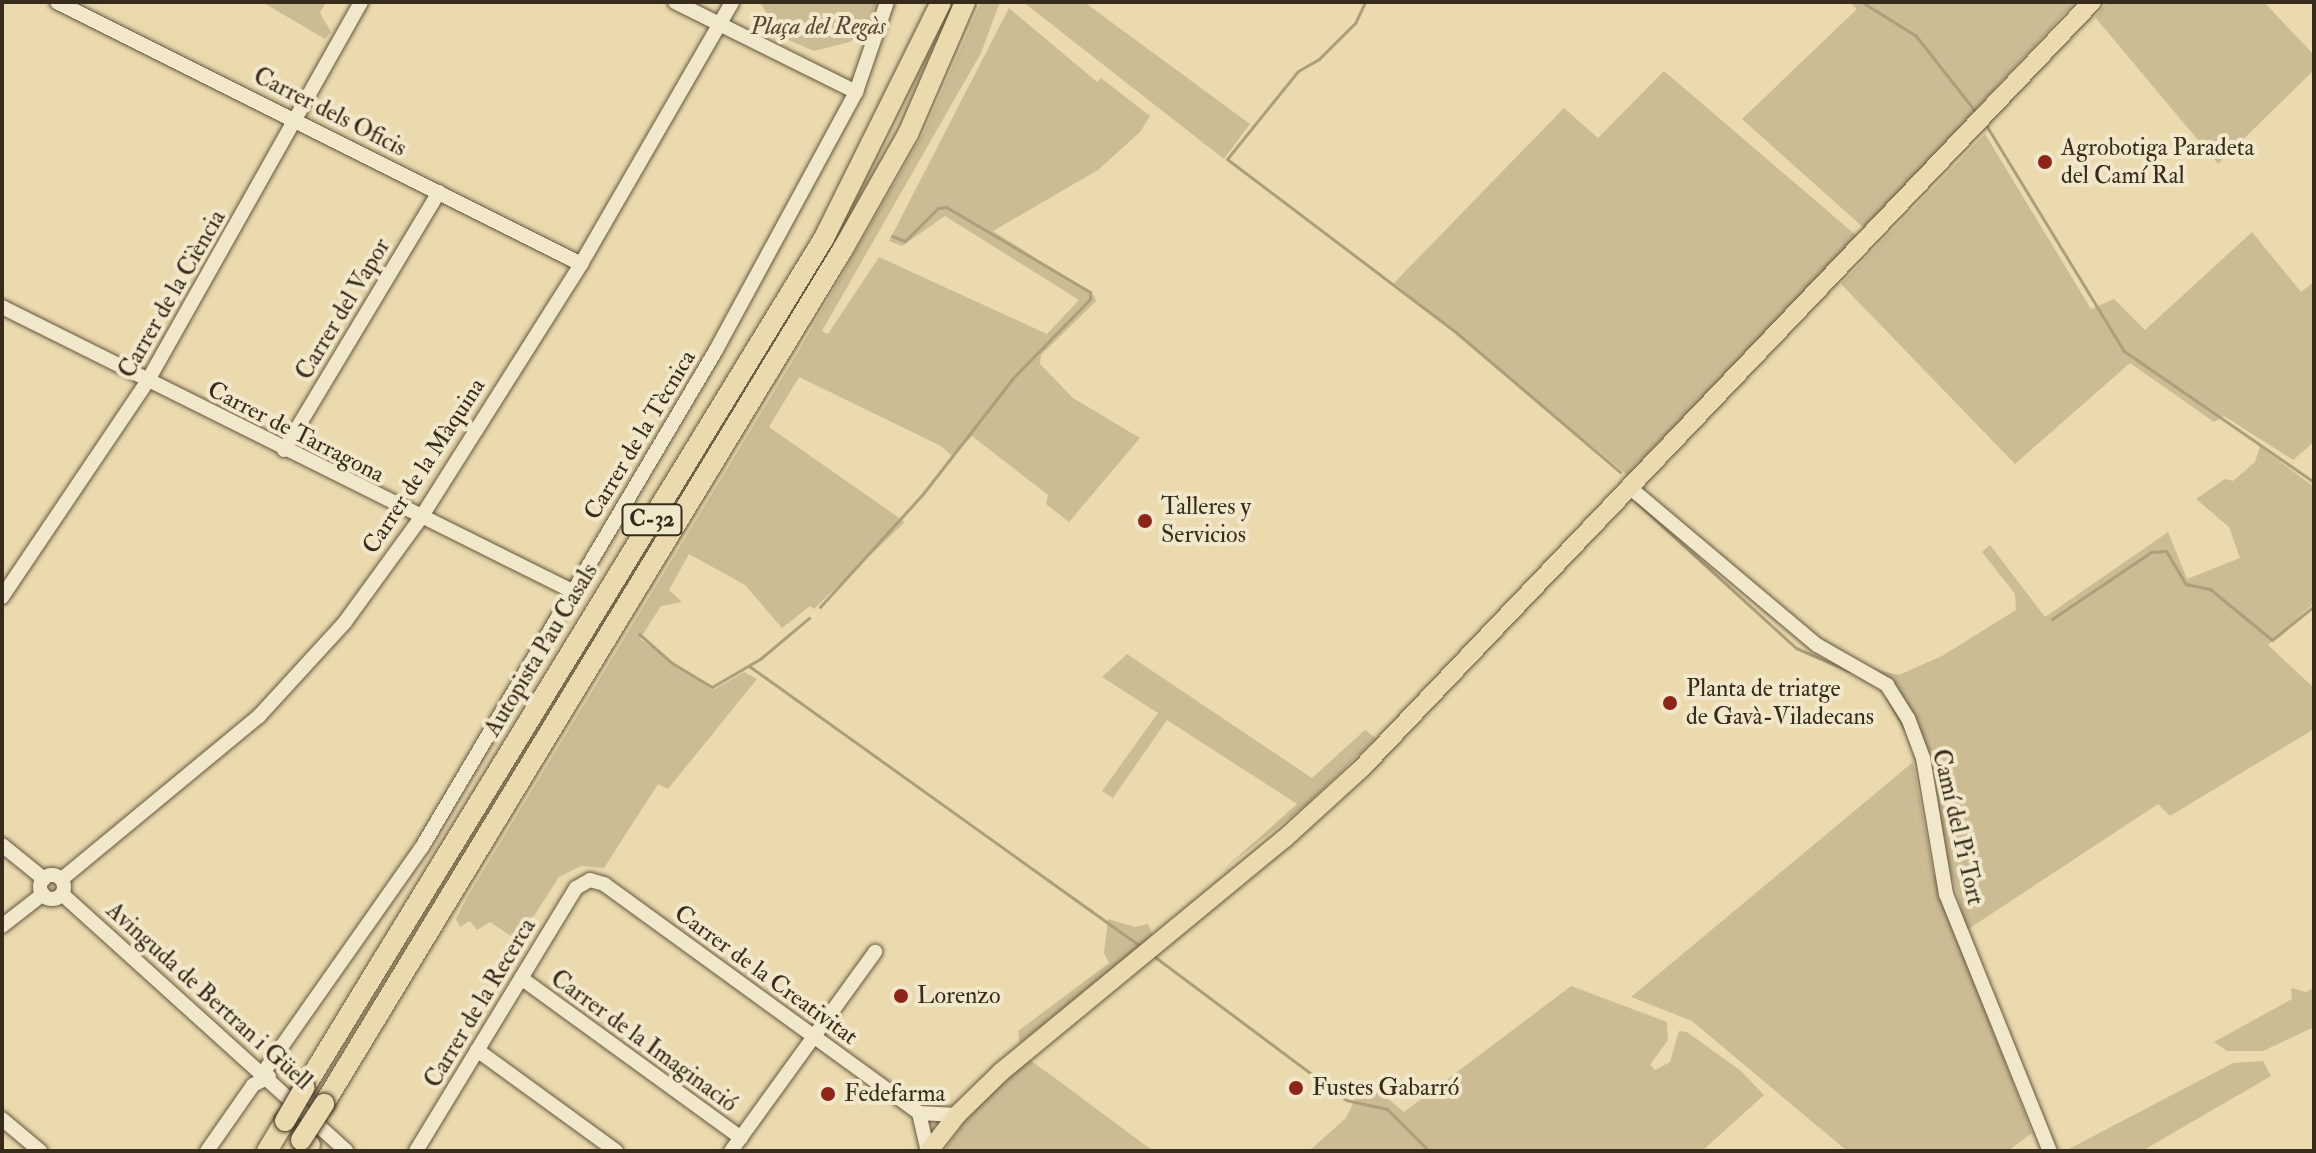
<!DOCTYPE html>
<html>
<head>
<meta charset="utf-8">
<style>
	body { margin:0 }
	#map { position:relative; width:2316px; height:1153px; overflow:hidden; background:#eadaad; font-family:"IM FELL Double Pica",serif }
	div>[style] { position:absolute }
	.green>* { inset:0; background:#ccbc94 }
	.stream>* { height:3px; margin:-1.5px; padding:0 1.5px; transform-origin:1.5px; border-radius:1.5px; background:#ad9e7c }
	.roads { filter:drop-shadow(0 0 2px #645740) drop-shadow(0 0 2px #645740) }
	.minor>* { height:14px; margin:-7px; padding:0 7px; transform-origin:7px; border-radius:7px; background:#f1e7ca }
	.minor>.ring { margin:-7px; padding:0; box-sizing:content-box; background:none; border:14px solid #f1e7ca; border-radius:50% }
	.major>* { height:18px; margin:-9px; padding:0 9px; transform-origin:9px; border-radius:9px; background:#eadaad }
	.highway>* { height:20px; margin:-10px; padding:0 10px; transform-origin:10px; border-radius:10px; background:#eadaad }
	.bridges { filter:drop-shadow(0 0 2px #372b1c) drop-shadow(0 0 2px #372b1c) }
	.highway-bridge>* { height:20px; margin:-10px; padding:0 10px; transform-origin:10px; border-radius:10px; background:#eadaad }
	.dots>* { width:22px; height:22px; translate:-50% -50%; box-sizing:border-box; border:4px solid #f1e7ca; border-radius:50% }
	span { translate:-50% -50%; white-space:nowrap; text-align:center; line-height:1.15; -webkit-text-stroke:8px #f1e7ca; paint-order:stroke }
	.shield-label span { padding:2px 6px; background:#f1e7ca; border:2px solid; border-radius:6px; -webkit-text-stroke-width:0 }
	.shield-label { font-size:22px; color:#372b1c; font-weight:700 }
	.park-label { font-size:24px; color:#554834; font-style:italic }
	.street-label { font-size:24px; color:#372b1c }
	.poi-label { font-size:24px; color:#372b1c }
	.left { translate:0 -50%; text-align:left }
	.frame { position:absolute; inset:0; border:4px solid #372b1c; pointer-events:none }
</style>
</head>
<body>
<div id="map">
	<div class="green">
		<i style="clip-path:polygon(262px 2px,326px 2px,320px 13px,331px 32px,325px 39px)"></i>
		<i style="clip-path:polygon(760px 2px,877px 2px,865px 30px,850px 42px,814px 51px,779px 36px)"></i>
		<i style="clip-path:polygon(981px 2px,1000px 2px,981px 53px,822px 331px,828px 334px,879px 257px,1047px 334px,1079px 300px,945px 216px,902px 246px,889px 241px,1009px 8px,1097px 82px,1101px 78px,1150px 116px,1140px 132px,1098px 170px,993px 231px,1094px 295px,1096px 301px,1041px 355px,1040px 364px,1073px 398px,1140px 438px,1069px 522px,1046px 504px,1048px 495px,972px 436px,953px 457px,941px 446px,799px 377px,769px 427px,905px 522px,814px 609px,810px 606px,782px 628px,745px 585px,689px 554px,669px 590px,682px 602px,661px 606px,640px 639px,713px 690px,744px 672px,757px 679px,668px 789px,658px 784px,604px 868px,581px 866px,559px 877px,518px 941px,490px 922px,477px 930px,470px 921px,460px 927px,456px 919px,469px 894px,798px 352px,924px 132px)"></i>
		<i style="clip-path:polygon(1023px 2px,1084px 2px,1250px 124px,1224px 159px)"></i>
		<i style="clip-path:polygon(1849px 2px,2075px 2px,1865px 229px,1742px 119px,1857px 9px)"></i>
		<i style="clip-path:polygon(2108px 2px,2264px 2px,2314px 55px,2314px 70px,2218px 164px,2095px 17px)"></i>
		<i style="clip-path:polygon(1664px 71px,1857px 236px,1627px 475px,1394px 283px,1564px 108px,1598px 138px)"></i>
		<i style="clip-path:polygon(1985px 134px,2091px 309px,2114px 299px,2145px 330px,2252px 232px,2301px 292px,2314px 282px,2314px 442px,2293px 460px,2224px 416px,2214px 422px,2130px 363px,2015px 464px,1841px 284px)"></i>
		<i style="clip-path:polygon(2260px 446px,2314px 487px,2314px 603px,2268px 645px,2314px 688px,2314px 729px,2170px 816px,2158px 804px,1967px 930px,1944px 847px,1934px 774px,1902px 698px,1878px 670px,1899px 675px,1942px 656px,2016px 610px,2015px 594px,1982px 552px,1990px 545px,2045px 617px,2168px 532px,2187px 579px,2240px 558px,2229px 527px,2196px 499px,2225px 479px,2233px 481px,2255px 462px)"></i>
		<i style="clip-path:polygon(1127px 654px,1312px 778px,1365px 730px,1376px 738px,1307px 804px,1224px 869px,1297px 804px,1167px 720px,1113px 798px,1102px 791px,1158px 713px,1102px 677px)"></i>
		<i style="clip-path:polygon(1913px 762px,1933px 872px,2032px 1133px,2008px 1151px,1847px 1151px,1692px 1021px,1631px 997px)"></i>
		<i style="clip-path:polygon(1108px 919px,1135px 927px,1148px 924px,1153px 936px,1020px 1043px,1018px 1031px,1109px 963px,1104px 953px)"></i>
		<i style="clip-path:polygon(1571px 986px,1667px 1022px,1668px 1040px,1650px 1065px,1655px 1070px,1670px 1062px,1679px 1031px,1687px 1032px,1741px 1071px,1764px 1095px,1702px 1151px,1309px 1151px,1346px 1118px,1357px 1095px,1380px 1092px,1404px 1112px)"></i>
		<i style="clip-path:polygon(2291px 988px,2306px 992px,2314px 988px,2314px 1027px,2263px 1051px,2227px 1051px,2214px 1042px,2292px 999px)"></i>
		<i style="clip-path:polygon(1028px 1059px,1055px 1078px,1153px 1151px,944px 1151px,970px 1114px)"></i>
		<i style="clip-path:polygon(2263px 1061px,2271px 1076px,2142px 1151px,2065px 1151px,2233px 1063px)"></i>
	</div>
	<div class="stream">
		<i style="left:1365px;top:2px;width:23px;rotate:115deg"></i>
		<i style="left:1355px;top:23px;width:51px;rotate:135deg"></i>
		<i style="left:1319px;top:59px;width:24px;rotate:150deg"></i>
		<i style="left:1298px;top:71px;width:113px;rotate:128.9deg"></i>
		<i style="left:1227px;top:159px;width:290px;rotate:37.1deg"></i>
		<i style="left:1458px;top:334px;width:213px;rotate:40.4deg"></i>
		<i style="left:1862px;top:2px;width:64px;rotate:32.2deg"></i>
		<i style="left:1916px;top:36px;width:95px;rotate:51.8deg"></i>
		<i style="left:1986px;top:125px;width:265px;rotate:58.6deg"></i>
		<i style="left:2124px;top:351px;width:231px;rotate:34.6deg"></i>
		<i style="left:1635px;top:501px;width:218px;rotate:42.4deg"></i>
		<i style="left:1796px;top:648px;width:58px;rotate:23.5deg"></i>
		<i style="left:820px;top:607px;width:151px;rotate:-47.7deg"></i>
		<i style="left:922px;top:495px;width:148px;rotate:-52.1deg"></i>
		<i style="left:1013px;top:378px;width:110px;rotate:-45.7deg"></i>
		<i style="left:1090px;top:299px;width:7px;rotate:-90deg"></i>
		<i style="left:1090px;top:292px;width:167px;rotate:-149.4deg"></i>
		<i style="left:946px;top:207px;width:8px;rotate:173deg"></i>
		<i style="left:938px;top:208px;width:47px;rotate:135deg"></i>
		<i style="left:905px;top:241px;width:14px;rotate:-159deg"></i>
		<i style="left:2052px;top:619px;width:120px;rotate:-34.1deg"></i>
		<i style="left:2151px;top:552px;width:15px;rotate:-4deg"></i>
		<i style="left:2166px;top:551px;width:39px;rotate:59deg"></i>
		<i style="left:2186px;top:584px;width:25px;rotate:12deg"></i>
		<i style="left:2210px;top:589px;width:80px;rotate:39.4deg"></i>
		<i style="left:2272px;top:640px;width:54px;rotate:-39deg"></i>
		<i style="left:639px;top:634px;width:44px;rotate:41.3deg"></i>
		<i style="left:672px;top:663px;width:47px;rotate:31deg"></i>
		<i style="left:712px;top:687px;width:56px;rotate:-30.3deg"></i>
		<i style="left:760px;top:659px;width:64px;rotate:-39.9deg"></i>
		<i style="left:749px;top:666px;width:481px;rotate:35.6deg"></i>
		<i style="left:1887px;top:698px;width:36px;rotate:60deg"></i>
		<i style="left:1155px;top:957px;width:239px;rotate:36.8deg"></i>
		<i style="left:1346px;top:1100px;width:42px;rotate:12.4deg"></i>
		<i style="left:1387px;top:1109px;width:59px;rotate:45deg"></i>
	</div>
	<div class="roads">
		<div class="minor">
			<i style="left:57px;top:2px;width:586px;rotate:26.57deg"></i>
			<i style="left:675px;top:2px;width:202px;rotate:26.4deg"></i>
			<i style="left:2px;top:307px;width:637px;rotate:26.48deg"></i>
			<i style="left:284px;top:450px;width:301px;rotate:-59deg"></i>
			<i style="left:1628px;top:486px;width:247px;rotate:40.1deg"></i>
			<i style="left:1817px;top:645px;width:81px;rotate:29.7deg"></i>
			<i style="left:1887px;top:685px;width:39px;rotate:58deg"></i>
			<i style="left:1908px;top:718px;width:43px;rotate:69.4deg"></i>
			<i style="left:1923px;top:758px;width:138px;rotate:80.4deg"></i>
			<i style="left:1946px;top:894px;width:277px;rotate:68deg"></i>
			<i style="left:2px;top:597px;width:259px;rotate:-56deg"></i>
			<i style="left:147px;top:382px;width:436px;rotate:-60.6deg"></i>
			<i style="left:2px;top:845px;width:54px;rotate:39deg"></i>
			<i class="ring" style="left:40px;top:875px;width:10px;height:10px"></i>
			<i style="left:62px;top:879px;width:256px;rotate:-39.6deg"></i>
			<i style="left:259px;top:716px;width:127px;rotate:-47.5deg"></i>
			<i style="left:345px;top:622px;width:127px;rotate:-53.9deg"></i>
			<i style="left:420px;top:519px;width:302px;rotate:-57.7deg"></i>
			<i style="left:581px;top:264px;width:302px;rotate:-60deg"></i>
			<i style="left:62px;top:894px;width:383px;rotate:42.1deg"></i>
			<i style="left:2px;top:926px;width:52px;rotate:-38deg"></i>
			<i style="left:521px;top:978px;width:272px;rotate:36deg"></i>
			<i style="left:477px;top:1050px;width:172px;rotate:36deg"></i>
			<i style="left:263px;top:1073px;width:276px;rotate:-54.9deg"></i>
			<i style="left:422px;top:847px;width:577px;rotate:-59.39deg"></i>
			<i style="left:716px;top:350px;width:294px;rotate:-61.5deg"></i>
			<i style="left:856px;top:92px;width:95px;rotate:-71deg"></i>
			<i style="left:919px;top:1113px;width:39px;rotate:77deg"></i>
			<i style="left:2px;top:1119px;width:50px;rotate:40.1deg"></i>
			<i style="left:207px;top:1151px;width:80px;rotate:-55.1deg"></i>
			<i style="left:253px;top:1085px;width:18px;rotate:-27deg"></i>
			<i style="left:416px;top:1151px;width:308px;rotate:-58.7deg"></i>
			<i style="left:576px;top:888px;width:16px;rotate:-30deg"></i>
			<i style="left:590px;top:880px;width:15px;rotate:16deg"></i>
			<i style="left:604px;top:884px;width:389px;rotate:36deg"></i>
			<i style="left:919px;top:1113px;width:38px;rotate:3deg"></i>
			<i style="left:731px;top:1151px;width:246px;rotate:-54.1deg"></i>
		</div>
		<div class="major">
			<i style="left:929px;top:1151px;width:46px;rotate:-52.1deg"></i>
			<i style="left:957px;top:1115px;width:62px;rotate:-44.3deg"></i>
			<i style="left:1001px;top:1072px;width:367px;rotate:-39.5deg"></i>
			<i style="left:1284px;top:839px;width:104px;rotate:-42.3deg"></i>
			<i style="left:1361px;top:769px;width:1060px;rotate:-46.38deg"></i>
		</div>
		<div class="highway">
			<i style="left:305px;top:1087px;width:995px;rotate:-58.56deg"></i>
			<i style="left:824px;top:238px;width:263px;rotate:-63.6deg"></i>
			<i style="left:324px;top:1104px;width:1002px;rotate:-58.75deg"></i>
			<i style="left:844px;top:247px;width:130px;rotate:-60.5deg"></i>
			<i style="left:908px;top:134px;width:144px;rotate:-66.6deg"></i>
			<i style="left:267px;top:1151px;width:35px;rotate:-59deg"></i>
			<i style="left:306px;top:1151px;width:7px;rotate:-56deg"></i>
		</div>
	</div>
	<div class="bridges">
		<div class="highway-bridge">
			<i style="left:285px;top:1121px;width:39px;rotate:-60deg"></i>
			<i style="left:301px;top:1140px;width:43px;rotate:-57.4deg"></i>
		</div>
	</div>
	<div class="dots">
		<i style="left:2045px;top:162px;background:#8f2418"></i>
		<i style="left:1145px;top:521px;background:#8f2418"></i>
		<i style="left:1670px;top:703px;background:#8f2418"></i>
		<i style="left:901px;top:996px;background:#8f2418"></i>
		<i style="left:1296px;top:1088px;background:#8f2418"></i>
		<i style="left:828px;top:1094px;background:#8f2418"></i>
	</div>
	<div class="shield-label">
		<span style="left:652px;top:520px">C-32</span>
	</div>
	<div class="park-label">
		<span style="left:818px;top:27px">Plaça del Regàs</span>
	</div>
	<div class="street-label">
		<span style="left:330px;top:112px;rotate:27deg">Carrer dels Oficis</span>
		<span style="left:172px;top:294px;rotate:-60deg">Carrer de la Ciència</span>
		<span style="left:343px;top:309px;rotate:-59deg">Carrer del Vapor</span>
		<span style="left:296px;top:432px;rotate:27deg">Carrer de Tarragona</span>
		<span style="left:640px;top:435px;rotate:-59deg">Carrer de la Tècnica</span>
		<span style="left:424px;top:466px;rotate:-57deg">Carrer de la Màquina</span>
		<span style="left:541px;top:650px;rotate:-59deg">Autopista Pau Casals</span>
		<span style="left:1958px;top:827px;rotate:77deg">Camí del Pi Tort</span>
		<span style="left:766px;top:975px;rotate:36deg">Carrer de la Creativitat</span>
		<span style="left:209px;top:996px;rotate:42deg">Avinguda de Bertran i Güell</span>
		<span style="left:480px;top:1003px;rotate:-59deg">Carrer de la Recerca</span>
		<span style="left:644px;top:1041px;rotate:36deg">Carrer de la Imaginació</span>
	</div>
	<div class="poi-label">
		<span class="left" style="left:2061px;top:162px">Agrobotiga Paradeta<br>del Camí Ral</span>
		<span class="left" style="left:1161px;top:521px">Talleres y<br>Servicios</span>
		<span class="left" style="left:1686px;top:703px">Planta de triatge<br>de Gavà-Viladecans</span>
		<span class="left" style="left:917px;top:996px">Lorenzo</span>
		<span class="left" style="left:1312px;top:1088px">Fustes Gabarró</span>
		<span class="left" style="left:844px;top:1094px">Fedefarma</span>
	</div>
	<div class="frame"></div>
</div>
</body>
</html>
